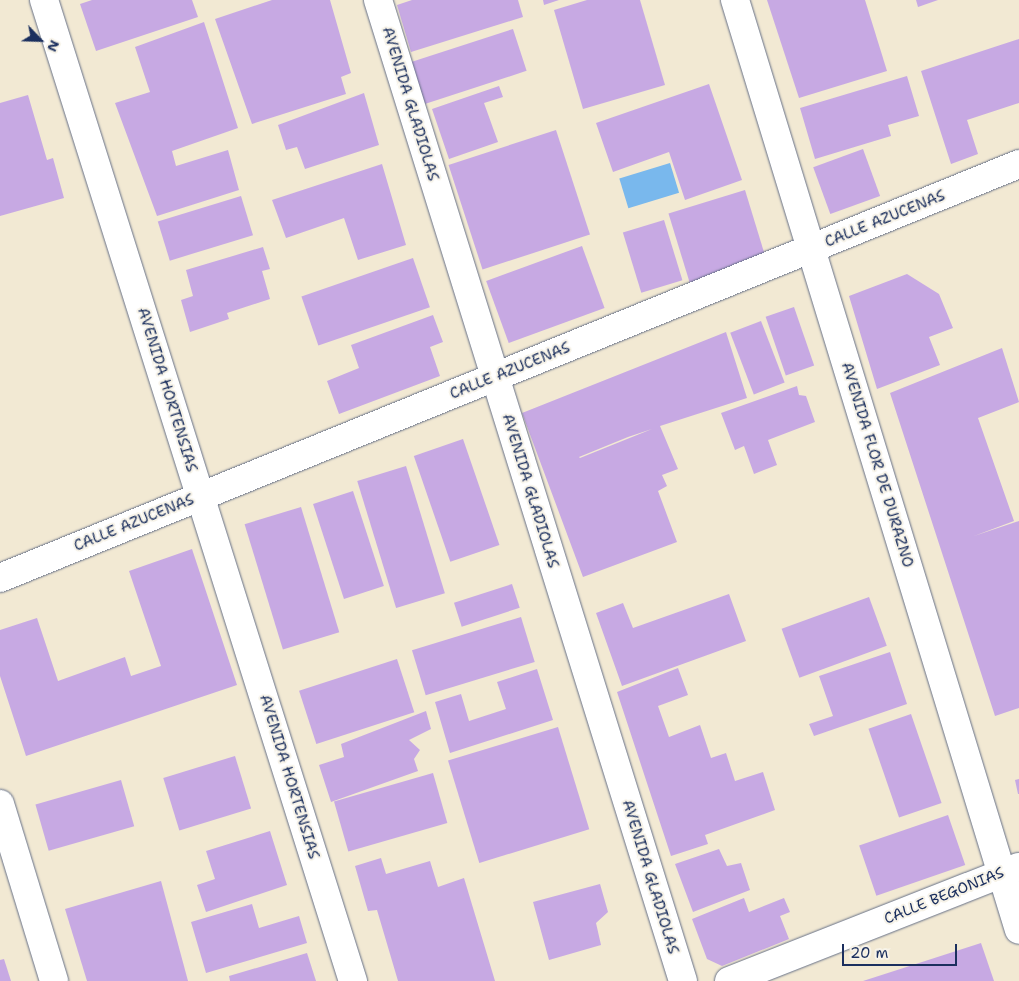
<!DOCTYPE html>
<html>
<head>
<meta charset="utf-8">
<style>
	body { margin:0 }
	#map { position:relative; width:1019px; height:981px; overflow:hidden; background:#f2e9d3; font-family:"Shantell Sans",sans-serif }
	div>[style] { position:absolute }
	.water>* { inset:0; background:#79b8ed; transform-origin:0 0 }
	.building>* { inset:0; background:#c7a9e3; transform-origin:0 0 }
	.roads { filter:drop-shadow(0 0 1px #667087) drop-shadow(0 0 1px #667087) }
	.street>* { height:28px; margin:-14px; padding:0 14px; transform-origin:14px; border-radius:14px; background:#fff }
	span { translate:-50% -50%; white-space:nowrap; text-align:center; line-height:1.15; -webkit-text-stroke:4px #f7f3e8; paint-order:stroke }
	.street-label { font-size:15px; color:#1b2f5e }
	.north { position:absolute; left:15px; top:15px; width:50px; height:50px; -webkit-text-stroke:4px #f7f3e8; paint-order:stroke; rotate:114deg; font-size:14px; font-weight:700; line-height:20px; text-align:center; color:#1b2f5e }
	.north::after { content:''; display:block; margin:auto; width:18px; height:22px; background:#1b2f5e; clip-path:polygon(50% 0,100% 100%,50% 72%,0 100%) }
	.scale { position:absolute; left:842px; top:944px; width:115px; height:22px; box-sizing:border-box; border:2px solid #1b2f5e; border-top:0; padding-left:6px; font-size:15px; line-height:18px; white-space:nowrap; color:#1b2f5e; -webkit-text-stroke:4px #f7f3e8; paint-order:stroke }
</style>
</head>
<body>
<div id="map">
	<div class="water">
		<i style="left:670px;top:163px;width:31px;height:53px;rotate:73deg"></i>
	</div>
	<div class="building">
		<i style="clip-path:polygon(92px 0,192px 0,198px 17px,96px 51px,80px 4px)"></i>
		<i style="clip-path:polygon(272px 0,330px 0,351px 73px,341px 77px,346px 94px,252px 124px,215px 19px)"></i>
		<i style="clip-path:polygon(412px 0,518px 0,523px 17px,411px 52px,397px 5px)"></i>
		<i style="clip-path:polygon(543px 0,559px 0,544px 5px)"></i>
		<i style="clip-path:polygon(587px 0,640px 0,665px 85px,583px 109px,554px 10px)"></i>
		<i style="clip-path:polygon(767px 0,865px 0,887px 71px,799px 98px)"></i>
		<i style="clip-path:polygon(916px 0,938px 0,918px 7px)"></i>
		<i style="clip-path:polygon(204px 22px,238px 128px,172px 151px,176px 166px,228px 150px,239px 190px,157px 216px,115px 103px,150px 92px,135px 47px)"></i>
		<i style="left:513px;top:29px;width:44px;height:107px;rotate:72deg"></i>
		<i style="clip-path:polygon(1019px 39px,1019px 103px,967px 120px,978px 154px,951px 164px,921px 71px)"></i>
		<i style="clip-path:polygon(907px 76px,919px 116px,888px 125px,891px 136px,815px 159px,800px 108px)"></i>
		<i style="clip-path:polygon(709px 84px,742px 180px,685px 200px,669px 152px,613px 172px,596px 123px)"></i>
		<i style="clip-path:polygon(499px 86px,503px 97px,484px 103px,498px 142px,449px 159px,432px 109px)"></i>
		<i style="clip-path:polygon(364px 93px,379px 145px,305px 169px,297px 147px,286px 150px,278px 125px)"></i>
		<i style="clip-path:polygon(28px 95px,47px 160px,53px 158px,64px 198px,0 216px,0 103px)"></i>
		<i style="left:556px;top:130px;width:110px;height:113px;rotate:72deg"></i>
		<i style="left:863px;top:149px;width:50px;height:53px;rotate:70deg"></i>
		<i style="clip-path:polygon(382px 164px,406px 245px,358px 260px,344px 218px,286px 238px,272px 200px)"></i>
		<i style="left:745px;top:190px;width:75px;height:80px;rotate:73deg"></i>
		<i style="left:241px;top:196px;width:41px;height:87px;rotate:73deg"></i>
		<i style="left:664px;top:220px;width:63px;height:43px;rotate:73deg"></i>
		<i style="left:582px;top:246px;width:66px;height:102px;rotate:70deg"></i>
		<i style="clip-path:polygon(263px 247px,270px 269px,262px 271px,270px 299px,227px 313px,229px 319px,190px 332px,181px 300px,193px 296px,186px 270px)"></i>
		<i style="left:413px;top:258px;width:52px;height:118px;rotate:71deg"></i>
		<i style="clip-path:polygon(907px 274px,939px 294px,953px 328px,929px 337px,940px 365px,877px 389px,849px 296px)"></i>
		<i style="left:794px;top:307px;width:62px;height:30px;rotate:71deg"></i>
		<i style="clip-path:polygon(433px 315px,443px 342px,430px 347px,440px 376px,339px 414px,327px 381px,359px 368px,351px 345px)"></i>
		<i style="left:761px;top:321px;width:66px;height:33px;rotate:69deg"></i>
		<i style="clip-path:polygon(evenodd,726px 332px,747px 398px,660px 426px,678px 469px,662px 475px,667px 486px,658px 491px,677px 542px,583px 577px,522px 413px,726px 332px,652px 429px,580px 458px,579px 457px,628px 437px,652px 429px)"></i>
		<i style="clip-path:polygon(1002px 348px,1019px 402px,978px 418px,1014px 521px,974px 536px,1019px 521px,1019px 708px,995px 716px,890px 393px)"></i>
		<i style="clip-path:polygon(797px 386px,799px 395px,806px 396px,815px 422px,768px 440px,777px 465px,754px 474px,744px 446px,735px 450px,721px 413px)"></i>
		<i style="left:463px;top:439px;width:112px;height:52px;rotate:71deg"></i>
		<i style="left:406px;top:466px;width:133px;height:51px;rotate:73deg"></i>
		<i style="left:353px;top:491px;width:100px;height:42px;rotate:72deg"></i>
		<i style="left:301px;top:507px;width:131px;height:59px;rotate:73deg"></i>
		<i style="clip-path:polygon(192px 549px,237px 685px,26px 756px,0 676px,0 630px,37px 618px,58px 681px,125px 657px,131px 676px,161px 666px,129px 571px)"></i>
		<i style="left:512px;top:584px;width:25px;height:61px;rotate:72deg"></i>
		<i style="clip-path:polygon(729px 594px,746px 641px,622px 686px,596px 613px,623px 603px,633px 628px)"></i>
		<i style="left:869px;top:597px;width:52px;height:93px;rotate:70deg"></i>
		<i style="left:521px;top:617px;width:47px;height:114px;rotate:73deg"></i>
		<i style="clip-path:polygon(890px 652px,907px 704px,814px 736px,809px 724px,833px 716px,819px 676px)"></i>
		<i style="left:397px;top:659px;width:56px;height:103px;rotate:72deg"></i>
		<i style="clip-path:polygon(678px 668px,688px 695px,658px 706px,669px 737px,700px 725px,711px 758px,726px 753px,735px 781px,763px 772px,775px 810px,705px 835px,708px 844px,671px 856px,617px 692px)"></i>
		<i style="clip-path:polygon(537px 669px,553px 720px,450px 753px,435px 702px,461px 694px,469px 721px,506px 709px,497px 682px)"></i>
		<i style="clip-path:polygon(426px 711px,431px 729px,409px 740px,420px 750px,414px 759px,418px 771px,331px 802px,319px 765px,344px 757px,341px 744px)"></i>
		<i style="left:911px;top:714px;width:94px;height:45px;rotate:71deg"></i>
		<i style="left:558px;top:727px;width:107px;height:115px;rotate:73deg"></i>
		<i style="left:235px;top:756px;width:55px;height:75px;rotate:73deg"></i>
		<i style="left:433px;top:773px;width:52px;height:103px;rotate:74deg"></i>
		<i style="clip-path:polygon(1019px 779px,1019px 794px,1018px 794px,1015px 780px)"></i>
		<i style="left:121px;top:780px;width:48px;height:89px;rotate:74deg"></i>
		<i style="left:948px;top:815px;width:53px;height:94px;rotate:71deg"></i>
		<i style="clip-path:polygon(270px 831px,287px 885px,206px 912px,197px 885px,215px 879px,206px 851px)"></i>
		<i style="clip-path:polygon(719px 849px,727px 866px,741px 863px,750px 890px,693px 912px,675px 864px)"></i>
		<i style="clip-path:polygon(381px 858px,386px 874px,430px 861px,438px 887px,464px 878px,495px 981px,398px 981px,377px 910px,368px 911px,355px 866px)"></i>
		<i style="clip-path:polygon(161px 881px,188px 981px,87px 981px,65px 909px)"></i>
		<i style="clip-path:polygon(600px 884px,608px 912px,596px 923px,601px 945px,549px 960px,533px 902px)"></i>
		<i style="clip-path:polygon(744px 898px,749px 912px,784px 898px,790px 912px,780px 916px,789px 939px,722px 966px,707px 959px,692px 919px)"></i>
		<i style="clip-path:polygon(252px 904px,259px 928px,299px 916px,307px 943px,206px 973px,191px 922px)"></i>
		<i style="clip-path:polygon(981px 943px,994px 981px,863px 981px)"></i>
		<i style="clip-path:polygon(307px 953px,316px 981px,230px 981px,229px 976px)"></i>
		<i style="clip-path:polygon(4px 959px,11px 981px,0 981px,0 960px)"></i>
	</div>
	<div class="roads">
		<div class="street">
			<i style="left:44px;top:0;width:1029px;rotate:72.52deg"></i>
			<i style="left:378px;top:0;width:1027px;rotate:72.73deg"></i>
			<i style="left:735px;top:0;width:972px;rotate:73.02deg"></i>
			<i style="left:0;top:578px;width:1100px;rotate:-22.11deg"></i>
			<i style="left:0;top:804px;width:185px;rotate:73deg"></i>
			<i style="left:729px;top:981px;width:311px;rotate:-21.5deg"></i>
		</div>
	</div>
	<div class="street-label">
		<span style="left:410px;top:104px;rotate:73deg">AVENIDA GLADIOLAS</span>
		<span style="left:885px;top:219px;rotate:-22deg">CALLE AZUCENAS</span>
		<span style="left:510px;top:371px;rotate:-22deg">CALLE AZUCENAS</span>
		<span style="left:167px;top:390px;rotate:73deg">AVENIDA HORTENSIAS</span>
		<span style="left:877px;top:465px;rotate:73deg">AVENIDA FLOR DE DURAZNO</span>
		<span style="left:530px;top:491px;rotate:73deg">AVENIDA GLADIOLAS</span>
		<span style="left:134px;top:523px;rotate:-22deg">CALLE AZUCENAS</span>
		<span style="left:289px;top:777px;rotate:73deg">AVENIDA HORTENSIAS</span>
		<span style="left:650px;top:877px;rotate:73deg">AVENIDA GLADIOLAS</span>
		<span style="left:944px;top:896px;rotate:-22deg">CALLE BEGONIAS</span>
	</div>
	<div class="north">N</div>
	<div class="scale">20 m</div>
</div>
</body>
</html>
